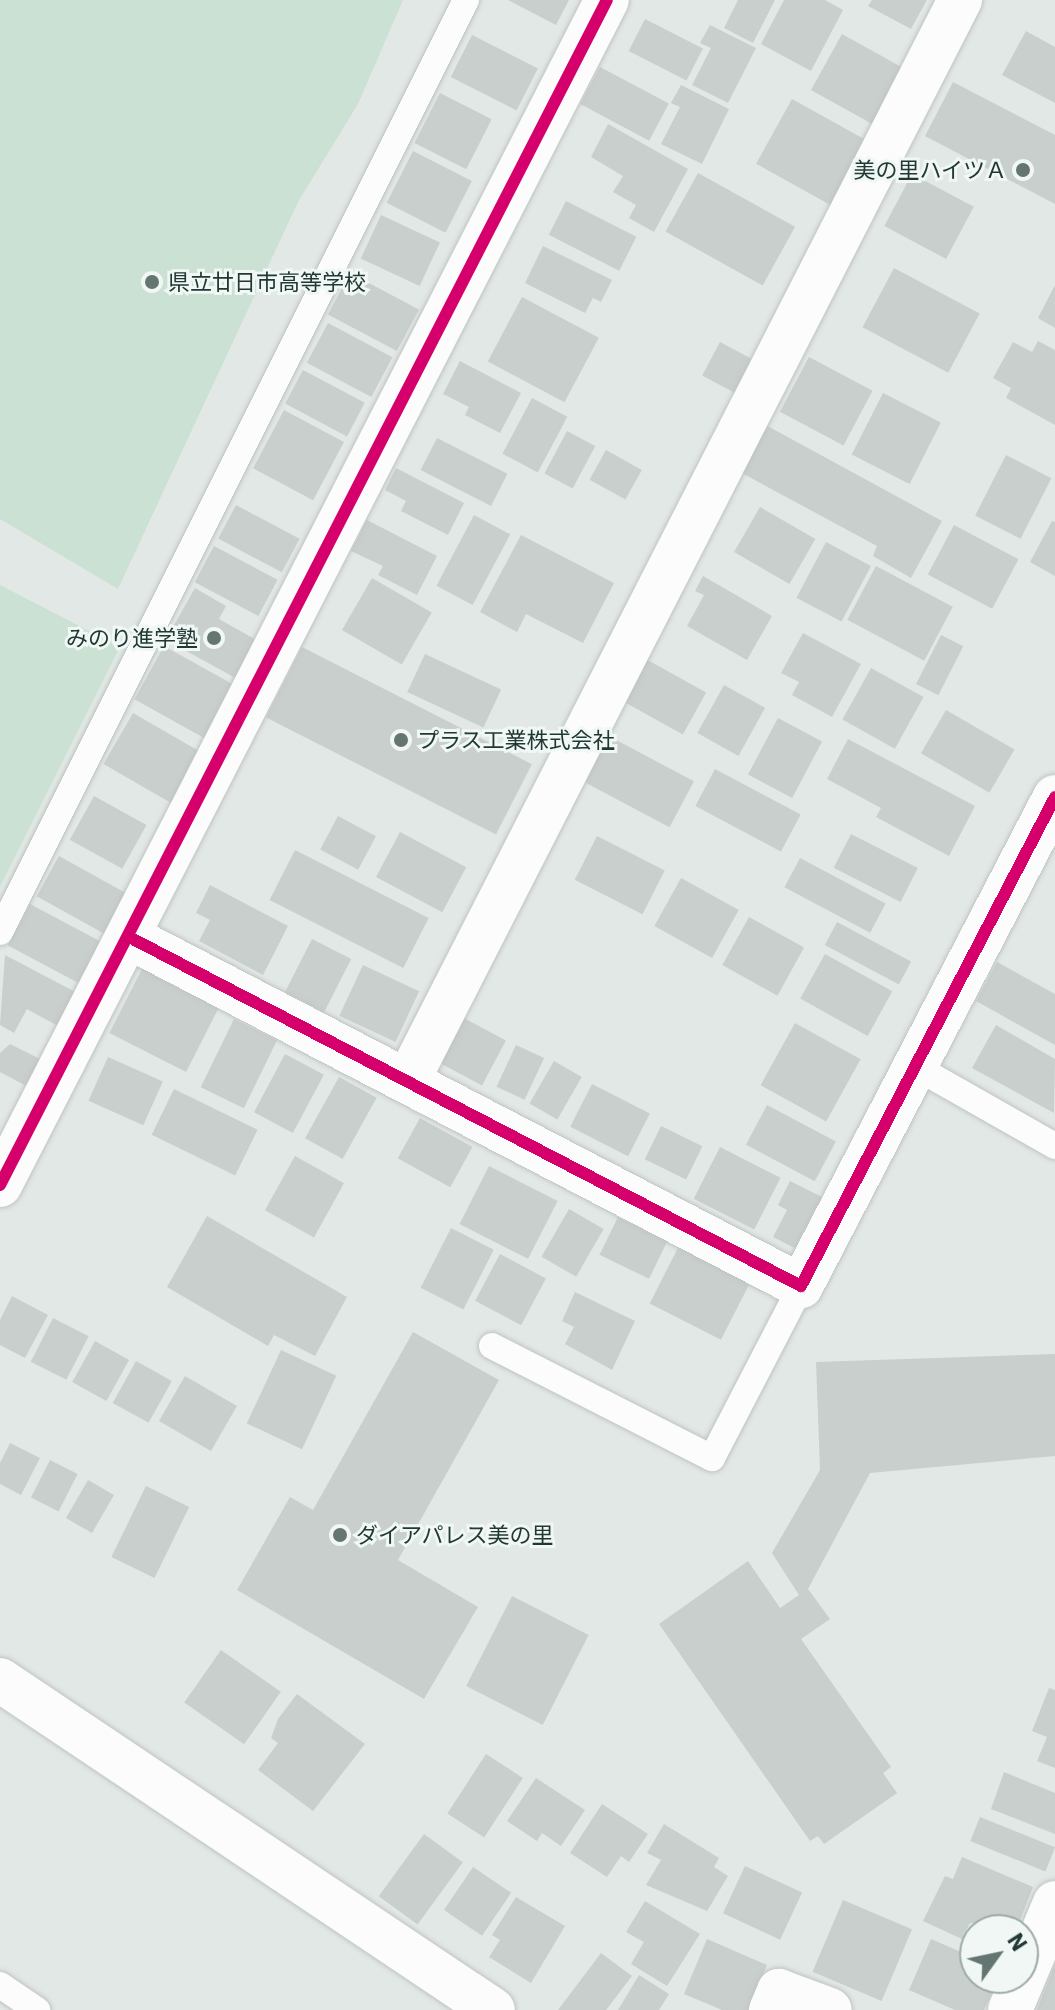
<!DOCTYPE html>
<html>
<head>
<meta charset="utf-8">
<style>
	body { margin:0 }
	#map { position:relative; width:1055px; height:2010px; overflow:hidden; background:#e2e8e5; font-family:"IBM Plex Sans","Noto Sans JP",sans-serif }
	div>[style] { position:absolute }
	.green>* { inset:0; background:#cbe1d3 }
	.building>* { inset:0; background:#c9cfcd; transform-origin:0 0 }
	.roads { filter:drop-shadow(0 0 2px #bfc4c2) drop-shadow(0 0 2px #bfc4c2) }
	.lane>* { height:26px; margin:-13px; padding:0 13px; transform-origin:13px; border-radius:13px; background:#fbfcfb }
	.street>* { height:44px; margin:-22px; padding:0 22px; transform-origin:22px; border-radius:22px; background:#fbfcfb }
	.cycleway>* { height:12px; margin:-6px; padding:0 6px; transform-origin:6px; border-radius:6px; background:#d6006c }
	.dots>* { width:22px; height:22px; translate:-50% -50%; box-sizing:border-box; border:4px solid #f0f7f4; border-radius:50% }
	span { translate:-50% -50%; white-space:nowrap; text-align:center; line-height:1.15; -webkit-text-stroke:6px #f0f7f4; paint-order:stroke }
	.poi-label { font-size:22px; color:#213934 }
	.right { translate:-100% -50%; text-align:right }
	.left { translate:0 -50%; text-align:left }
	.north { position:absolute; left:959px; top:1914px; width:80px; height:80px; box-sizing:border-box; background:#f0f7f4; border:2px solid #9daba7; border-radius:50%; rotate:57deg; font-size:22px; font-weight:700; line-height:32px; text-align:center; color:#213934 }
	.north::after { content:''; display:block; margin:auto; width:28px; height:36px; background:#657672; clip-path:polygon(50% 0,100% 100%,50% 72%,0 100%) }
</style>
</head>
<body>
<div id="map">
	<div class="green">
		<i style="clip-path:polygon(0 0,403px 0,358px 104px,298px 202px,118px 589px,0 519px)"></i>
		<i style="clip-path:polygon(0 585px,120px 647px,0 887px)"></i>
	</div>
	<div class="building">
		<i style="clip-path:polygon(508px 0,569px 0,556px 25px)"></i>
		<i style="clip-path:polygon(738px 0,775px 0,753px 43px,724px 28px)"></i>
		<i style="clip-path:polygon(784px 0,825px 0,843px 10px,811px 71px,761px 44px)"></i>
		<i style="clip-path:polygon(872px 0,927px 0,911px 29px,868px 6px)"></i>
		<i style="left:645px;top:19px;width:65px;height:36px;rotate:27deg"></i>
		<i style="clip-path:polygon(710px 25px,756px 48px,728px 103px,692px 85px,711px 48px,700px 43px)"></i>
		<i style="clip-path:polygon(1026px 31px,1055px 47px,1055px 103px,1002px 75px)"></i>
		<i style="left:842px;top:34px;width:71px;height:64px;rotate:29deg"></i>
		<i style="left:472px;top:35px;width:74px;height:47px;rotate:27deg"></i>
		<i style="left:600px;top:67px;width:78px;height:42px;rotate:28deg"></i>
		<i style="clip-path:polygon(953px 82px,1055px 135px,1055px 204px,925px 136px)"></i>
		<i style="clip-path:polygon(681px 85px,729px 109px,702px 164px,661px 144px,680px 107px,671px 103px)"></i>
		<i style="left:440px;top:93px;width:58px;height:56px;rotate:27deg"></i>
		<i style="left:792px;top:99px;width:85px;height:74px;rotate:29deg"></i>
		<i style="clip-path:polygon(608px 124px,688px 169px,654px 232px,629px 218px,636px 205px,613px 192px,623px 176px,591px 157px)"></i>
		<i style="left:413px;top:151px;width:66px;height:58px;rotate:27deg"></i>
		<i style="left:698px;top:173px;width:111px;height:67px;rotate:29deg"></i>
		<i style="left:912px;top:174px;width:70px;height:59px;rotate:28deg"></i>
		<i style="left:566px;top:201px;width:79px;height:38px;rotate:27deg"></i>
		<i style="left:381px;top:215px;width:65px;height:48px;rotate:25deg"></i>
		<i style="clip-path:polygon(543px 246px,612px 280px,601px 302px,593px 298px,585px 313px,525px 283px)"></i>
		<i style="left:894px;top:268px;width:97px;height:67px;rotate:28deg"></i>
		<i style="left:350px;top:273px;width:78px;height:47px;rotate:28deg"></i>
		<i style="clip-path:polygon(1055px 285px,1055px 328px,1038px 318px)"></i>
		<i style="left:522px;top:297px;width:87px;height:73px;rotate:28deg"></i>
		<i style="left:328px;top:323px;width:73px;height:45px;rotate:28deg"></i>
		<i style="clip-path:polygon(1038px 341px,1055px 350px,1055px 425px,1006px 398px,1011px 388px,993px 378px,1013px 342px,1032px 352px)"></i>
		<i style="left:720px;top:342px;width:41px;height:38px;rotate:28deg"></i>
		<i style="left:809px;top:357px;width:72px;height:62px;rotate:28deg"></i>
		<i style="clip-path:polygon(460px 361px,521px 393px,500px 433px,465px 415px,469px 407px,443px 394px)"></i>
		<i style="left:303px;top:370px;width:70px;height:38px;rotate:28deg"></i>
		<i style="left:883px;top:393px;width:65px;height:69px;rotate:27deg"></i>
		<i style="left:532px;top:398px;width:40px;height:63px;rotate:28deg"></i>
		<i style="left:284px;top:410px;width:68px;height:66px;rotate:28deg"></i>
		<i style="clip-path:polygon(762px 423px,942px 521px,911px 578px,873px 556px,877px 546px,740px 472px)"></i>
		<i style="left:567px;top:431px;width:32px;height:48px;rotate:28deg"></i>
		<i style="left:437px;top:438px;width:79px;height:36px;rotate:27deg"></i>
		<i style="left:606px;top:450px;width:41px;height:34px;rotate:29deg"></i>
		<i style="left:1006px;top:455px;width:51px;height:68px;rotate:27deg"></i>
		<i style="clip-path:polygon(396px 468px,464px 503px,448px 535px,401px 511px,406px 501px,385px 490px)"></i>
		<i style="left:236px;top:505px;width:72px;height:38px;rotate:28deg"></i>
		<i style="left:760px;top:507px;width:64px;height:52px;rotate:30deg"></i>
		<i style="left:474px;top:515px;width:41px;height:80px;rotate:28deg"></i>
		<i style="clip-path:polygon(367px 520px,437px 556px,417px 595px,378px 575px,383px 566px,351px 551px)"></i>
		<i style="clip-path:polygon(1052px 521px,1055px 522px,1055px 576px,1030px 562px)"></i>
		<i style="left:954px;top:525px;width:73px;height:56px;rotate:28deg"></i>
		<i style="clip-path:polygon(521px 535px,614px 583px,583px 643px,526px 614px,517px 632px,480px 612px)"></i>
		<i style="left:826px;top:542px;width:51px;height:63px;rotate:28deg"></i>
		<i style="left:214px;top:546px;width:72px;height:41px;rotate:28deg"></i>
		<i style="left:876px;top:566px;width:87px;height:61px;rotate:28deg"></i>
		<i style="clip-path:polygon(703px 576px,772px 616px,747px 660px,687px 626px,704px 595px,695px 591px)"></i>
		<i style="left:372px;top:578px;width:69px;height:60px;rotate:30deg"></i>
		<i style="clip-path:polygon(195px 588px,226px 606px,219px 619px,260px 642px,239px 680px,179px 647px,183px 641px,169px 634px)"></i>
		<i style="clip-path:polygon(803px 633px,861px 664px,832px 717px,792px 695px,799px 682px,781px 673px)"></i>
		<i style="left:941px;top:635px;width:25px;height:55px;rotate:27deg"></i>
		<i style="left:164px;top:646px;width:87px;height:61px;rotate:29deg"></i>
		<i style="left:302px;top:647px;width:258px;height:79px;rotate:27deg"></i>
		<i style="left:425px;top:654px;width:84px;height:42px;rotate:25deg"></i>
		<i style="left:644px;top:658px;width:71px;height:48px;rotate:29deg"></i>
		<i style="left:871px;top:668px;width:60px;height:59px;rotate:29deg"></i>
		<i style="left:724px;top:685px;width:47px;height:55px;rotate:29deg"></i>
		<i style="left:946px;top:710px;width:79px;height:50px;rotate:30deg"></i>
		<i style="left:133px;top:713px;width:83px;height:59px;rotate:30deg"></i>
		<i style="left:778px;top:718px;width:50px;height:64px;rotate:28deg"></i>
		<i style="left:603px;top:733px;width:103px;height:52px;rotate:28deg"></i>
		<i style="clip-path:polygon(848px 739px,975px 806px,949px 856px,876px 817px,881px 808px,827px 779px)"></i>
		<i style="left:715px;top:769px;width:97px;height:42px;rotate:28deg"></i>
		<i style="left:94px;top:796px;width:60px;height:50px;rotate:29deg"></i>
		<i style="left:338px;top:816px;width:43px;height:38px;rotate:28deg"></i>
		<i style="left:400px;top:832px;width:75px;height:51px;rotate:28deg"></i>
		<i style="left:851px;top:834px;width:75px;height:38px;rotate:27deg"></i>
		<i style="left:597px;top:836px;width:76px;height:49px;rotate:27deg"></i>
		<i style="left:295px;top:850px;width:150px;height:56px;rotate:27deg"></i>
		<i style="left:59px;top:856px;width:83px;height:46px;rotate:29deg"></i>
		<i style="left:800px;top:858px;width:97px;height:33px;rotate:28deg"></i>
		<i style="left:681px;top:878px;width:66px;height:55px;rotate:29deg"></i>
		<i style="clip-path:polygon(210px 885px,288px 926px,263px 975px,199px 941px,210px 920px,196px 913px)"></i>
		<i style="left:30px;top:904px;width:89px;height:47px;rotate:28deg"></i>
		<i style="left:749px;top:917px;width:63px;height:55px;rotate:29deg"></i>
		<i style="left:837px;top:922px;width:84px;height:26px;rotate:28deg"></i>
		<i style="left:312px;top:939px;width:44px;height:60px;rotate:27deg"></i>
		<i style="left:825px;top:954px;width:77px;height:51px;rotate:29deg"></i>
		<i style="clip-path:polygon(5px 955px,83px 996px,65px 1030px,27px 1009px,14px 1033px,0 1025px)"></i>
		<i style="clip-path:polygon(997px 962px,1055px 994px,1055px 1045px,976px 1001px)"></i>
		<i style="left:363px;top:965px;width:62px;height:56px;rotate:25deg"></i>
		<i style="left:143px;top:967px;width:86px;height:74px;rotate:27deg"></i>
		<i style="left:460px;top:1016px;width:52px;height:51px;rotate:28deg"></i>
		<i style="left:234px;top:1019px;width:48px;height:76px;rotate:26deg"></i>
		<i style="left:795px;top:1023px;width:75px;height:71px;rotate:29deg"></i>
		<i style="clip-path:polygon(996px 1025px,1055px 1059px,1054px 1113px,972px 1068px)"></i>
		<i style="clip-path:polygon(10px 1044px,44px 1061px,30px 1088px,0 1072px,0 1053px)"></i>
		<i style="left:516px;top:1045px;width:31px;height:46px;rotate:25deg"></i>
		<i style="left:285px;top:1054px;width:44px;height:66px;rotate:28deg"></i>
		<i style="left:108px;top:1057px;width:60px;height:48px;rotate:24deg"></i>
		<i style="left:554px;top:1061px;width:32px;height:49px;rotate:30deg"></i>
		<i style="left:339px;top:1077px;width:43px;height:70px;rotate:29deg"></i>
		<i style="left:592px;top:1084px;width:65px;height:48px;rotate:27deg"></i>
		<i style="left:174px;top:1089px;width:93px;height:51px;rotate:26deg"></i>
		<i style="left:767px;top:1105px;width:78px;height:45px;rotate:28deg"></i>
		<i style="left:420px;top:1118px;width:60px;height:46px;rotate:29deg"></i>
		<i style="left:661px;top:1126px;width:46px;height:37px;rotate:26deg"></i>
		<i style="left:720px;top:1147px;width:68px;height:58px;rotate:27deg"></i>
		<i style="left:295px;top:1156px;width:56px;height:62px;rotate:29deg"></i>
		<i style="left:489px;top:1166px;width:77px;height:65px;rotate:27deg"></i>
		<i style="clip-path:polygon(790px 1181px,832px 1202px,806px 1254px,773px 1237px,787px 1210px,778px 1205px)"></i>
		<i style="left:569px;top:1209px;width:40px;height:55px;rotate:30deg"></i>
		<i style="clip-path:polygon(207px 1216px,347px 1297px,315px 1356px,274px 1335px,268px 1346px,167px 1287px)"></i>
		<i style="left:618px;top:1217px;width:55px;height:42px;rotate:26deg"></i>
		<i style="left:451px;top:1228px;width:48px;height:67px;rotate:27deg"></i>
		<i style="left:681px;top:1242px;width:80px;height:69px;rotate:27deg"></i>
		<i style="left:500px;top:1254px;width:52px;height:53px;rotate:28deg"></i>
		<i style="clip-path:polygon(575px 1292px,635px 1321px,612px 1370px,565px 1344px,574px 1327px,562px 1321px)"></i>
		<i style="clip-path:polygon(12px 1296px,48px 1315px,25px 1358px,0 1345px,0 1320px)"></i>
		<i style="left:53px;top:1318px;width:40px;height:49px;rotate:27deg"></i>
		<i style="clip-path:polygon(413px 1332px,499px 1380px,398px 1560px,478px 1607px,424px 1699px,237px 1590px,290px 1497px,313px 1510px)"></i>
		<i style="left:95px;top:1341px;width:39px;height:47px;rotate:29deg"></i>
		<i style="left:281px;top:1350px;width:61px;height:81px;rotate:25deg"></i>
		<i style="clip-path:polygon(1055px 1354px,1055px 1456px,870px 1473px,808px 1589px,830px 1619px,801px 1639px,891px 1767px,883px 1773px,897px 1793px,824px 1844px,818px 1836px,810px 1841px,659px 1624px,748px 1561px,780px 1608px,799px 1595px,772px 1553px,820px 1470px,816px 1362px)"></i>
		<i style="left:136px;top:1361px;width:41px;height:48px;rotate:29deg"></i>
		<i style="left:185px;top:1376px;width:60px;height:52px;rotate:30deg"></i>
		<i style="clip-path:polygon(10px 1443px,40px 1458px,21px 1495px,0 1484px,0 1463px)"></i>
		<i style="left:50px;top:1460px;width:31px;height:42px;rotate:27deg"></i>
		<i style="left:88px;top:1480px;width:30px;height:44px;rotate:30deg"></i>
		<i style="left:146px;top:1486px;width:48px;height:79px;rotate:26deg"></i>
		<i style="left:512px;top:1596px;width:86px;height:101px;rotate:27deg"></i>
		<i style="left:221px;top:1650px;width:73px;height:64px;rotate:35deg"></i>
		<i style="clip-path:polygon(1049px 1688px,1055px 1690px,1055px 1768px,1037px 1761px,1047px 1737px,1032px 1731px)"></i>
		<i style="clip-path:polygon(297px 1694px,365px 1744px,313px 1811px,258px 1770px,278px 1743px,271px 1738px,278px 1719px)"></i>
		<i style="left:486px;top:1754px;width:44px;height:71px;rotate:33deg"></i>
		<i style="clip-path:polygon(1004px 1772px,1055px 1793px,1055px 1834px,991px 1809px)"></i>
		<i style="clip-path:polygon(536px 1778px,585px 1810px,561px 1846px,542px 1833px,537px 1841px,507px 1821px)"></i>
		<i style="clip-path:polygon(602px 1804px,648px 1834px,629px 1862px,621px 1856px,607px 1877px,570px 1853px)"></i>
		<i style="left:980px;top:1817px;width:81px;height:26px;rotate:22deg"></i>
		<i style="clip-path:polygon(664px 1824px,719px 1858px,714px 1867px,728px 1876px,707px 1911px,646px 1885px,661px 1860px,647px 1853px)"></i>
		<i style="left:424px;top:1834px;width:48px;height:77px;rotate:36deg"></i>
		<i style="clip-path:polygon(962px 1857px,1033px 1887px,1016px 1930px,970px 1923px,962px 1939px,923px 1921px,945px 1876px,953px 1879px)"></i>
		<i style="left:745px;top:1866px;width:63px;height:52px;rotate:25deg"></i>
		<i style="left:473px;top:1867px;width:46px;height:52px;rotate:34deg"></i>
		<i style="clip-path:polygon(516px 1897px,565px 1926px,531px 1983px,489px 1957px,500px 1940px,492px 1935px)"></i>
		<i style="left:843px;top:1900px;width:75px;height:78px;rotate:23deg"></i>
		<i style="clip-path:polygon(645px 1901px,700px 1934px,667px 1986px,631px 1964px,644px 1942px,626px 1932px)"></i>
		<i style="clip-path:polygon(707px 1939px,767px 1965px,748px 2010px,722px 2010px,684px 1994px)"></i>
		<i style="clip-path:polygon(931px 1939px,975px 1958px,975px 1978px,998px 1978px,984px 2010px,955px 2010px,909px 1990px)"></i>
		<i style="clip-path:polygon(601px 1953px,632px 1976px,606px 2010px,558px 2010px)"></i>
		<i style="clip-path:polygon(1055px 1964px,1055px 2010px,1037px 2010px)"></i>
		<i style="clip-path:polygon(639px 1975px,669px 1994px,659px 2010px,618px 2010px)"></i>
	</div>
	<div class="roads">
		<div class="lane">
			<i style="left:0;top:932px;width:1042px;rotate:-63.43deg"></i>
			<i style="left:916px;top:1067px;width:160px;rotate:29.6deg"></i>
			<i style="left:492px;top:1346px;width:247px;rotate:27deg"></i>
			<i style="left:712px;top:1458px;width:194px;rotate:-62.6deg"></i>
			<i style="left:0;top:1985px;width:45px;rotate:34deg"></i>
		</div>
		<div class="street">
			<i style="left:131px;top:938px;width:755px;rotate:27.45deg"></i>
			<i style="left:801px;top:1286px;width:551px;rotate:-62.55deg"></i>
			<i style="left:409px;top:1078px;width:1211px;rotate:-62.93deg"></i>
			<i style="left:0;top:1185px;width:1331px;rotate:-62.88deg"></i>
			<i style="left:0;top:1680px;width:593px;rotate:33.8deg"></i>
			<i style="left:771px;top:2010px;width:21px;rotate:-67deg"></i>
			<i style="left:779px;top:1991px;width:54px;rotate:20.4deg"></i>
			<i style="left:1010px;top:2010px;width:116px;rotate:-67.2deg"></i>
		</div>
	</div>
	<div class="cycleway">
		<i style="left:131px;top:938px;width:755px;rotate:27.45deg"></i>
		<i style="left:801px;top:1286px;width:551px;rotate:-62.55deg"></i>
		<i style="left:0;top:1185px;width:1331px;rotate:-62.88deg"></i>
	</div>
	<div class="dots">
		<i style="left:1023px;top:170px;background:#657672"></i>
		<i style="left:152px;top:282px;background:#657672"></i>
		<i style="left:214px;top:638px;background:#657672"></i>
		<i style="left:401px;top:740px;background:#657672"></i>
		<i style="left:340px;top:1535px;background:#657672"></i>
	</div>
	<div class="poi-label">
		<span class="right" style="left:1007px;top:170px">美の里ハイツＡ</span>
		<span class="left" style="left:168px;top:282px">県立廿日市高等学校</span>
		<span class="right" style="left:198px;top:638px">みのり進学塾</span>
		<span class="left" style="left:417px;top:740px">プラス工業株式会社</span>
		<span class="left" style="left:356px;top:1535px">ダイアパレス美の里</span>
	</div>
	<div class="north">N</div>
</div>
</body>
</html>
